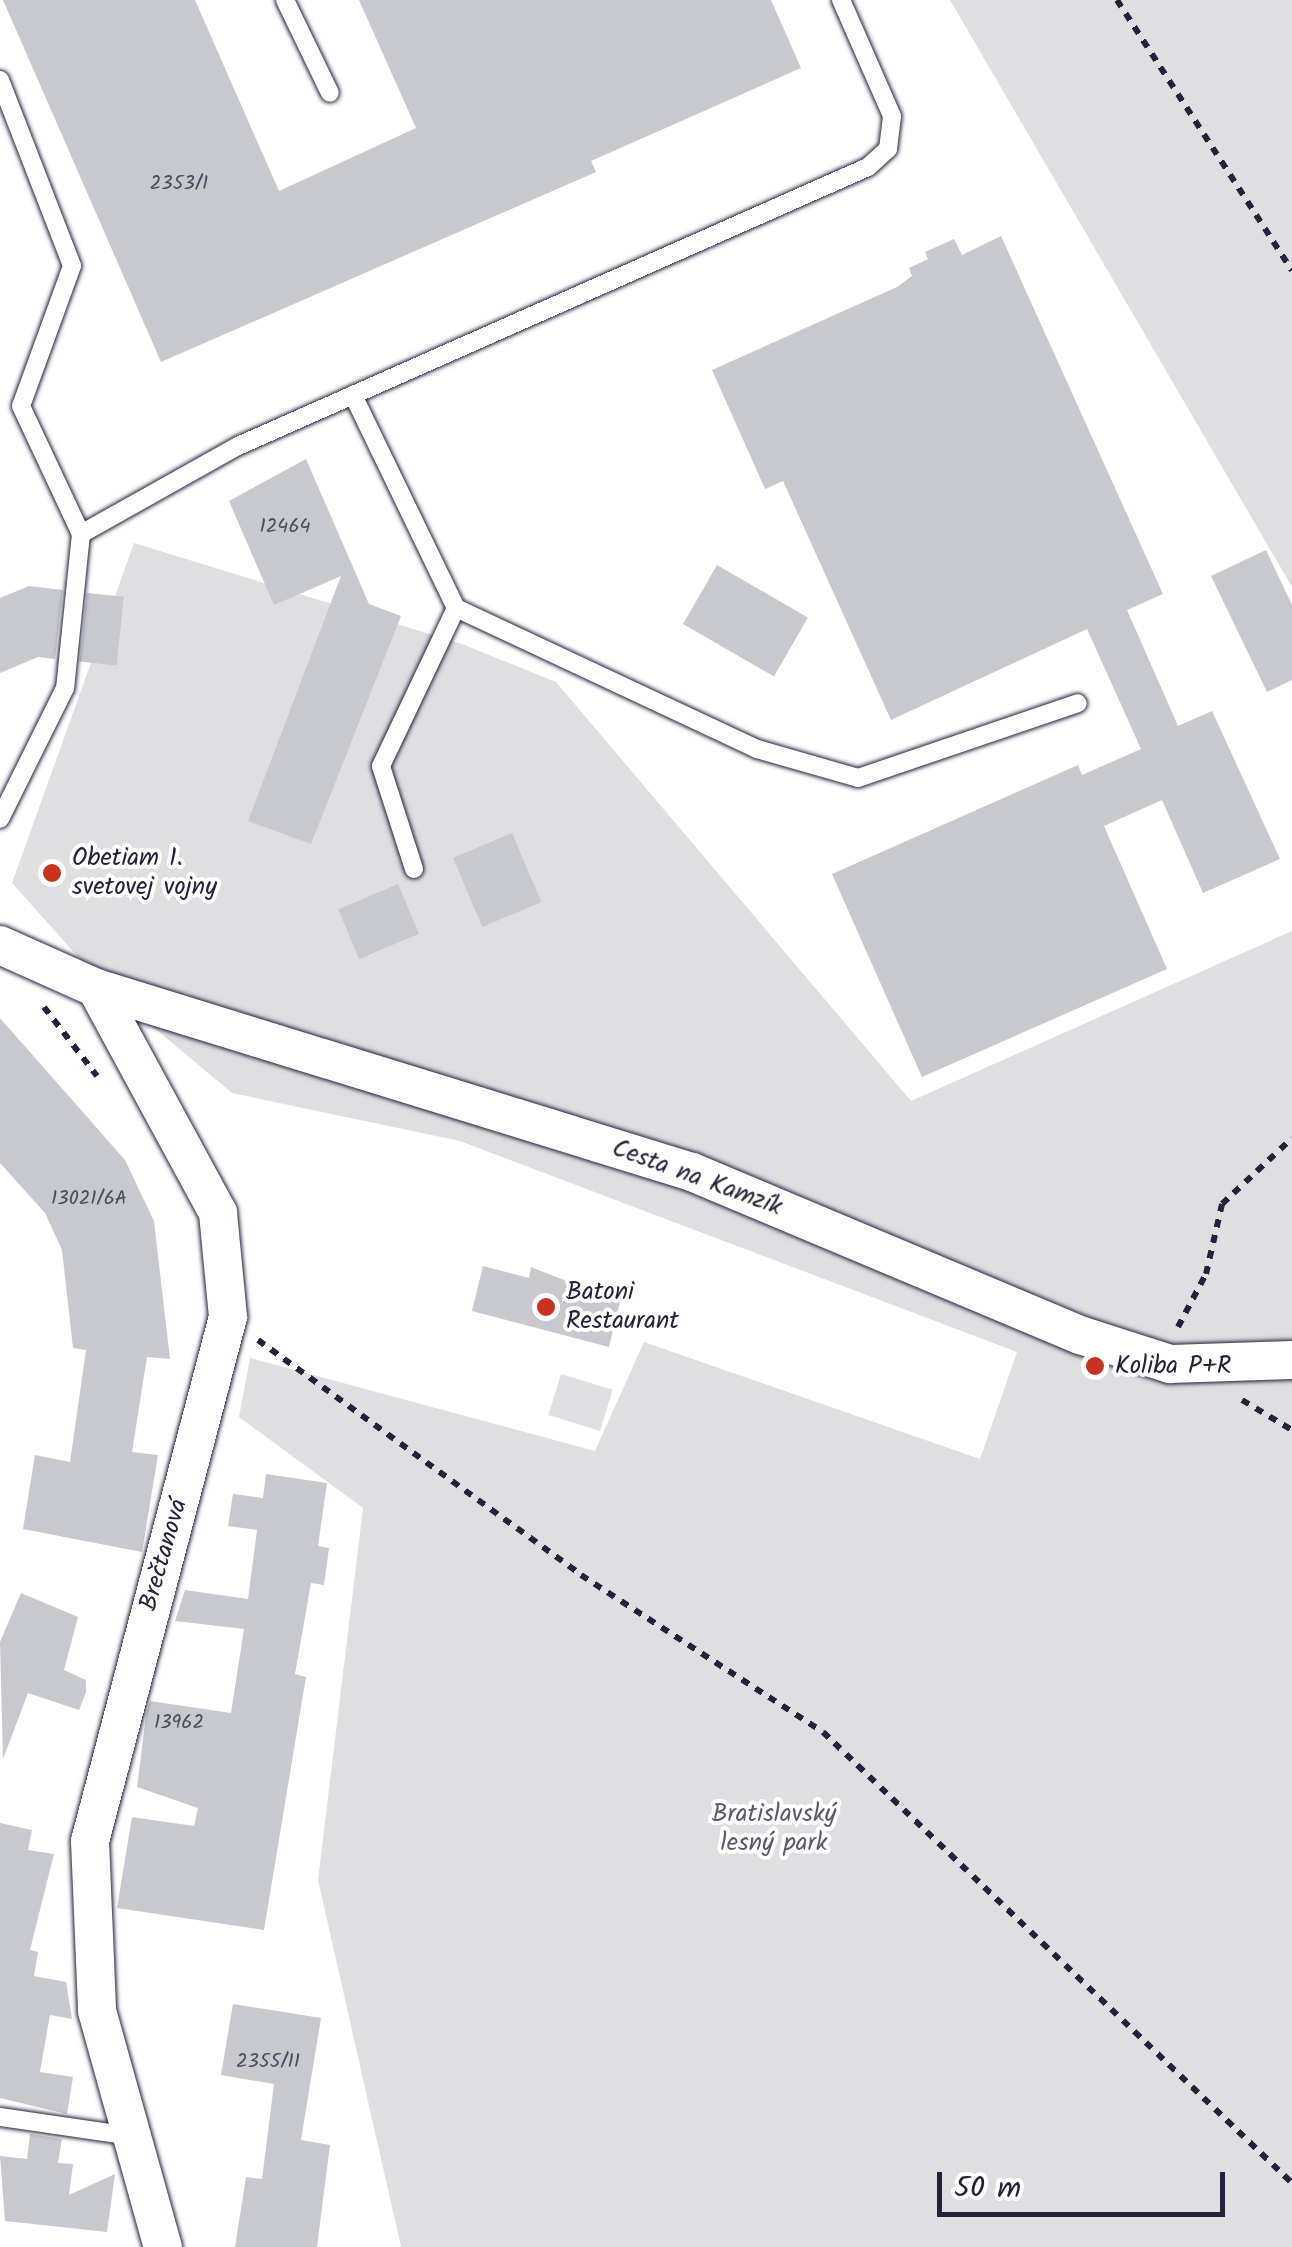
<!DOCTYPE html>
<html>
<head>
<meta charset="utf-8">
<style>
	body { margin:0 }
	#map { position:relative; width:1292px; height:2247px; overflow:hidden; background:#fff; font-family:Kalam,sans-serif }
	div>[style] { position:absolute }
	.green>* { inset:0; background:#dfdfe2; transform-origin:0 0 }
	.building>* { inset:0; background:#c8c8cf; transform-origin:0 0 }
	.path>* { height:6px; margin-top:-3px; transform-origin:0; background:repeating-linear-gradient(90deg,#22223b 0 8px,transparent 0 16px) }
	.roads { filter:drop-shadow(0 0 2px #22223b) drop-shadow(0 0 2px #22223b) }
	.lane>* { height:18px; margin:-9px; padding:0 9px; transform-origin:9px; border-radius:9px; background:#fff }
	.street>* { height:38px; margin:-19px; padding:0 19px; transform-origin:19px; border-radius:19px; background:#fff }
	.dots>* { width:28px; height:28px; translate:-50% -50%; box-sizing:border-box; border:5px solid #fff; border-radius:50% }
	span { translate:-50% -50%; white-space:nowrap; text-align:center; line-height:1.15; -webkit-text-stroke:8px #fff; paint-order:stroke }
	.number-label { font-size:20px; color:#4c4c60 }
	.number-label span { -webkit-text-stroke-width:0 }
	.poi-label { font-size:25px; color:#22223b }
	.left { translate:0 -50%; text-align:left }
	.street-label { font-size:25px; color:#22223b }
	.park-label { font-size:25px; color:#5b5b6d }
	.scale { position:absolute; left:937px; top:2172px; width:288px; height:45px; box-sizing:border-box; border:5px solid #22223b; border-top:0; padding-left:12px; font-size:30px; line-height:35px; white-space:nowrap; color:#22223b; -webkit-text-stroke:8px #fff; paint-order:stroke }
</style>
</head>
<body>
<div id="map">
	<div class="green">
		<i style="clip-path:polygon(950px 0,1292px 0,1292px 587px)"></i>
		<i style="clip-path:polygon(134px 543px,462px 644px,556px 682px,911px 1101px,1292px 931px,1292px 2247px,401px 2247px,318px 1880px,363px 1508px,239px 1417px,250px 1358px,595px 1451px,644px 1342px,980px 1459px,1017px 1352px,460px 1141px,232px 1093px,104px 986px,12px 883px)"></i>
		<i style="left:561px;top:1374px;width:54px;height:43px;rotate:17deg"></i>
	</div>
	<div class="building">
		<i style="clip-path:polygon(3px 0,195px 0,279px 191px,416px 128px,359px 0,771px 0,801px 68px,591px 161px,596px 172px,161px 362px)"></i>
		<i style="clip-path:polygon(1001px 236px,1163px 594px,1127px 610px,1178px 726px,1212px 711px,1280px 859px,1203px 893px,1162px 800px,1104px 826px,1167px 969px,922px 1077px,832px 874px,1078px 765px,1082px 775px,1141px 749px,1087px 629px,891px 720px,783px 481px,765px 489px,712px 370px,897px 287px,912px 276px,909px 268px,928px 259px,925px 252px,954px 239px,962px 255px)"></i>
		<i style="clip-path:polygon(306px 459px,369px 604px,401px 616px,311px 844px,248px 821px,341px 576px,274px 605px,229px 501px)"></i>
		<i style="clip-path:polygon(1266px 550px,1292px 605px,1292px 680px,1267px 692px,1211px 576px)"></i>
		<i style="left:717px;top:565px;width:105px;height:68px;rotate:30deg"></i>
		<i style="clip-path:polygon(29px 586px,63px 590px,55px 659px,38px 657px,0 673px,0 598px)"></i>
		<i style="left:87px;top:593px;width:37px;height:69px;rotate:6deg"></i>
		<i style="left:512px;top:833px;width:75px;height:64px;rotate:67deg"></i>
		<i style="left:398px;top:884px;width:54px;height:65px;rotate:67deg"></i>
		<i style="clip-path:polygon(0 1018px,125px 1160px,154px 1221px,170px 1359px,147px 1357px,132px 1452px,158px 1455px,142px 1552px,23px 1529px,35px 1455px,70px 1462px,86px 1350px,73px 1348px,62px 1250px,45px 1213px,0 1163px)"></i>
		<i style="clip-path:polygon(483px 1266px,529px 1278px,531px 1267px,620px 1302px,609px 1347px,472px 1311px)"></i>
		<i style="clip-path:polygon(266px 1474px,327px 1483px,318px 1546px,329px 1548px,324px 1585px,311px 1583px,295px 1674px,306px 1677px,264px 1930px,117px 1908px,132px 1817px,194px 1826px,198px 1808px,137px 1787px,146px 1715px,150px 1701px,231px 1713px,244px 1629px,175px 1621px,185px 1590px,248px 1599px,257px 1530px,228px 1526px,233px 1494px,263px 1498px)"></i>
		<i style="clip-path:polygon(21px 1593px,78px 1617px,64px 1670px,86px 1680px,86px 1692px,79px 1710px,28px 1693px,3px 1759px,0 1642px)"></i>
		<i style="clip-path:polygon(0 1823px,32px 1830px,28px 1850px,54px 1854px,30px 1950px,38px 1952px,34px 1976px,66px 1982px,72px 2019px,50px 2015px,40px 2072px,73px 2077px,67px 2114px,0 2098px)"></i>
		<i style="clip-path:polygon(233px 2004px,321px 2018px,301px 2140px,330px 2145px,317px 2247px,235px 2247px,246px 2177px,262px 2179px,274px 2084px,221px 2075px)"></i>
		<i style="clip-path:polygon(30px 2134px,62px 2139px,58px 2163px,73px 2164px,69px 2195px,115px 2174px,107px 2232px,5px 2221px,0 2156px,27px 2159px)"></i>
	</div>
	<div class="path">
		<i style="left:1117px;top:0;width:322px;rotate:57.1deg"></i>
		<i style="left:44px;top:1007px;width:87px;rotate:52.5deg"></i>
		<i style="left:1178px;top:1327px;width:60px;rotate:-62.2deg"></i>
		<i style="left:1206px;top:1274px;width:72px;rotate:-77.1deg"></i>
		<i style="left:1222px;top:1204px;width:96px;rotate:-43.3deg"></i>
		<i style="left:258px;top:1340px;width:399px;rotate:36deg"></i>
		<i style="left:581px;top:1575px;width:288px;rotate:33deg"></i>
		<i style="left:823px;top:1732px;width:651px;rotate:43.88deg"></i>
		<i style="left:1242px;top:1400px;width:58px;rotate:31deg"></i>
	</div>
	<div class="roads">
		<div class="lane">
			<i style="left:285px;top:0;width:103px;rotate:64.2deg"></i>
			<i style="left:0;top:80px;width:199px;rotate:68.8deg"></i>
			<i style="left:72px;top:266px;width:149px;rotate:110deg"></i>
			<i style="left:21px;top:406px;width:141px;rotate:64.9deg"></i>
			<i style="left:81px;top:534px;width:155px;rotate:95.9deg"></i>
			<i style="left:65px;top:688px;width:146px;rotate:116.4deg"></i>
			<i style="left:353px;top:395px;width:237px;rotate:64.2deg"></i>
			<i style="left:456px;top:608px;width:332px;rotate:25.1deg"></i>
			<i style="left:757px;top:749px;width:105px;rotate:16deg"></i>
			<i style="left:858px;top:778px;width:232px;rotate:-18.8deg"></i>
			<i style="left:81px;top:534px;width:180px;rotate:-29.3deg"></i>
			<i style="left:238px;top:446px;width:689px;rotate:-23.89deg"></i>
			<i style="left:868px;top:167px;width:27px;rotate:-42deg"></i>
			<i style="left:888px;top:149px;width:33px;rotate:-83deg"></i>
			<i style="left:892px;top:116px;width:127px;rotate:-113.7deg"></i>
			<i style="left:414px;top:869px;width:108px;rotate:-107.8deg"></i>
			<i style="left:381px;top:766px;width:175px;rotate:-64.6deg"></i>
			<i style="left:0;top:2117px;width:131px;rotate:8.3deg"></i>
		</div>
		<div class="street">
			<i style="left:0;top:945px;width:105px;rotate:24.1deg"></i>
			<i style="left:96px;top:988px;width:624px;rotate:17.16deg"></i>
			<i style="left:692px;top:1172px;width:421px;rotate:22.8deg"></i>
			<i style="left:1080px;top:1335px;width:95px;rotate:17.9deg"></i>
			<i style="left:1170px;top:1364px;width:122px;rotate:-1.9deg"></i>
			<i style="left:96px;top:988px;width:256px;rotate:61.5deg"></i>
			<i style="left:218px;top:1213px;width:104px;rotate:84.5deg"></i>
			<i style="left:228px;top:1317px;width:542px;rotate:104.75deg"></i>
			<i style="left:90px;top:1841px;width:170px;rotate:87.6deg"></i>
			<i style="left:97px;top:2011px;width:245px;rotate:74.4deg"></i>
		</div>
	</div>
	<div class="dots">
		<i style="left:52px;top:873px;background:#c8321e"></i>
		<i style="left:546px;top:1307px;background:#c8321e"></i>
		<i style="left:1095px;top:1366px;background:#c8321e"></i>
	</div>
	<div class="number-label">
		<span style="left:179px;top:184px">2353/1</span>
		<span style="left:285px;top:527px">12464</span>
		<span style="left:89px;top:1199px">13021/6A</span>
		<span style="left:179px;top:1723px">13962</span>
		<span style="left:268px;top:2062px">2355/11</span>
	</div>
	<div class="poi-label">
		<span class="left" style="left:72px;top:873px">Obetiam 1.<br>svetovej vojny</span>
		<span class="left" style="left:566px;top:1307px">Batoni<br>Restaurant</span>
		<span class="left" style="left:1115px;top:1366px">Koliba P+R</span>
	</div>
	<div class="street-label">
		<span style="left:697px;top:1178px;rotate:20deg">Cesta na Kamzík</span>
		<span style="left:164px;top:1555px;rotate:-74deg">Brečtanová</span>
	</div>
	<div class="park-label">
		<span style="left:774px;top:1829px">Bratislavský<br>lesný park</span>
	</div>
	<div class="scale">50 m</div>
</div>
</body>
</html>
